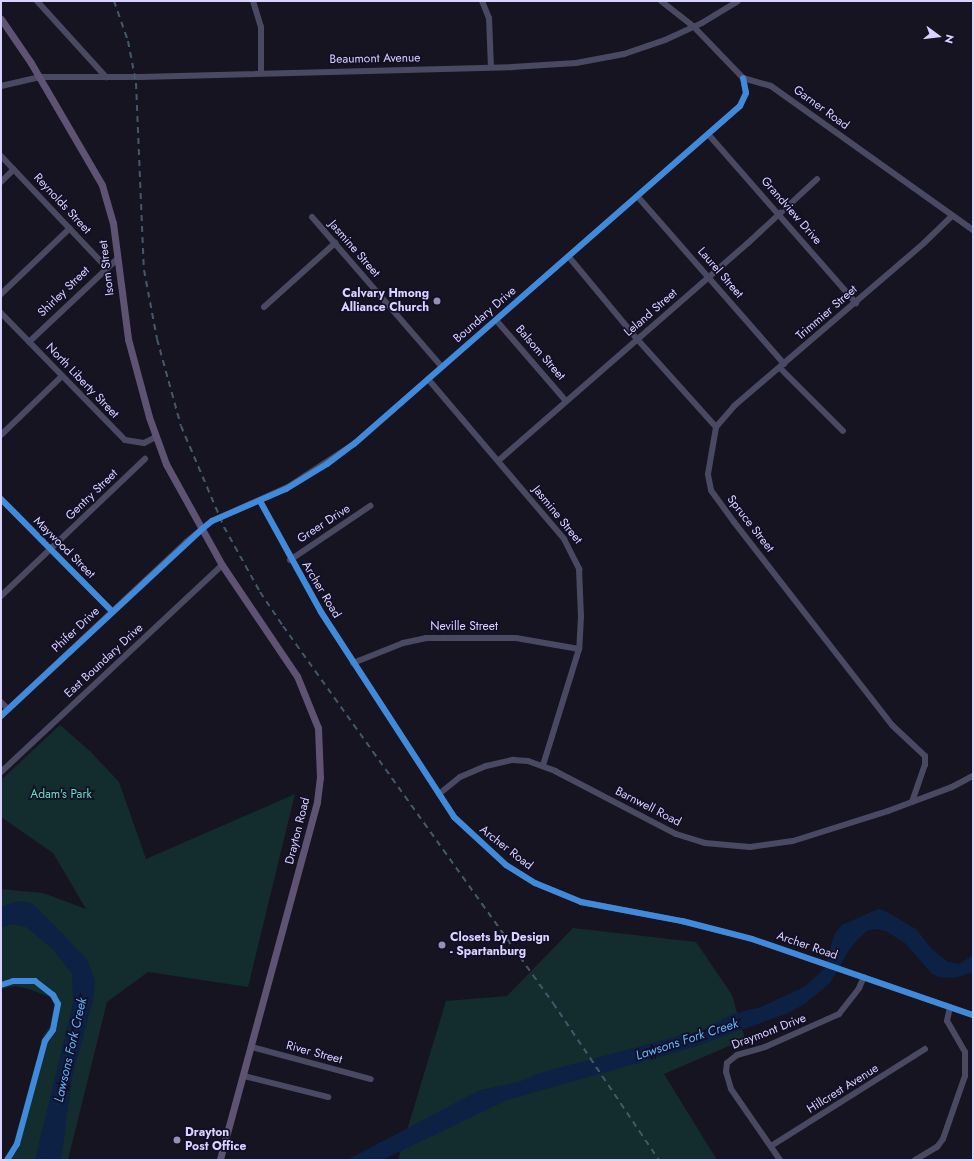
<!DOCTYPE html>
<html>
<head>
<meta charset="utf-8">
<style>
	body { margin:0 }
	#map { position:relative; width:974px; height:1161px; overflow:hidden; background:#161421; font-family:Jost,sans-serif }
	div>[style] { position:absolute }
	.green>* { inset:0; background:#132c2d }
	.water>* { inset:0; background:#0d2144 }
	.minor>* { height:6px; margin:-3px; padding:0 3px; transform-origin:3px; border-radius:3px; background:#4a4962 }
	.major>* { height:7px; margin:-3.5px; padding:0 3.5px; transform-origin:3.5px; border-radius:3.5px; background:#5e5373 }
	.rail>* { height:2px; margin-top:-1px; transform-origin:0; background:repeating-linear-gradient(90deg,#43596b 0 6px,transparent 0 11px) }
	.minor-bridge>* { height:6px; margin:-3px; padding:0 3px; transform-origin:3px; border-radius:3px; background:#4a4962 }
	.cycleway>* { height:6px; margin:-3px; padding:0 3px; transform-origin:3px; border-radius:3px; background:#408adc }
	.dots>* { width:11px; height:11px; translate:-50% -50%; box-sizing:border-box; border:2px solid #130f26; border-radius:50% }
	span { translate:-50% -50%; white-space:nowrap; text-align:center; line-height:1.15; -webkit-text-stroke:3.5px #130f26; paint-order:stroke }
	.street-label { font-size:12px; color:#d9d4ff }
	.poi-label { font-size:12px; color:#d9d4ff; font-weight:700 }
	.right { translate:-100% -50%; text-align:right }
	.left { translate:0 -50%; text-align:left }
	.park-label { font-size:12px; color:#5fe0c0 }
	.water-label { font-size:13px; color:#62b6ff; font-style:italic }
	.frame { position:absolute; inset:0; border:2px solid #d9d4ff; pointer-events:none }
	.north { position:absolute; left:918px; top:16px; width:40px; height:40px; -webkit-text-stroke:3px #130f26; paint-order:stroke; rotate:105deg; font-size:11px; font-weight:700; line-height:16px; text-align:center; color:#d9d4ff }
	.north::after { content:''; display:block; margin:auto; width:14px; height:18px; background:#d9d4ff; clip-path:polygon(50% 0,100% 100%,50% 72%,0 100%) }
</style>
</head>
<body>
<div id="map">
	<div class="green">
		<i style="clip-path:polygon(60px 725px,91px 752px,119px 782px,146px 859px,295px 794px,248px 987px,148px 972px,107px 1002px,68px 1160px,9px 1160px,43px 1036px,50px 1026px,54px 1005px,50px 997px,29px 989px,15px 986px,1px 989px,1px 889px,43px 893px,86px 909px,53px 853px,1px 817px,1px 780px)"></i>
		<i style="clip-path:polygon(573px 928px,696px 942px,732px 995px,745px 1039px,664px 1074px,717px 1160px,398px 1160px,446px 1001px,507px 996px)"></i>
	</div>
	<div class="water">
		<i style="clip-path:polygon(18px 901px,29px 902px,35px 906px,73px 945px,87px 960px,95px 980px,93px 1001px,72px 1078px,61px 1160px,35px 1160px,71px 1012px,73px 998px,72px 974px,53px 949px,26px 927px,12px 924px,1px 927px,1px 907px)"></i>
		<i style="clip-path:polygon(878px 909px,885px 911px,916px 929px,932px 949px,948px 962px,959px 964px,973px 955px,973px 972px,954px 978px,939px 977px,932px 974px,906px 944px,886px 931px,875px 929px,866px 931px,851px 947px,830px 983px,805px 1004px,788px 1013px,691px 1048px,507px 1100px,382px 1160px,347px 1160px,480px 1090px,519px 1082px,543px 1072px,705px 1029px,732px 1014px,761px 1007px,804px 987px,824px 969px,835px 933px,842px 925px)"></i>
	</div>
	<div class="minor">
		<i style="left:37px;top:1px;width:103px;rotate:47.8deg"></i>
		<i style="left:253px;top:1px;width:27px;rotate:73deg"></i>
		<i style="left:261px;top:27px;width:46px;rotate:90deg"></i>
		<i style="left:482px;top:1px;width:18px;rotate:68deg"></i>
		<i style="left:489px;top:18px;width:49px;rotate:87.7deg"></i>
		<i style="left:661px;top:1px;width:42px;rotate:38.2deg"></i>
		<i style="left:694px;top:27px;width:71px;rotate:46.1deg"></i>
		<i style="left:743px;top:78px;width:29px;rotate:16deg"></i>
		<i style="left:771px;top:86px;width:248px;rotate:35.5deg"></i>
		<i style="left:1px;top:86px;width:39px;rotate:-13deg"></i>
		<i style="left:39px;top:77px;width:101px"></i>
		<i style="left:140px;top:77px;width:372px;rotate:-1.5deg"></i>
		<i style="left:512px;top:67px;width:64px;rotate:-3.6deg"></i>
		<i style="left:576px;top:63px;width:49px;rotate:-10.6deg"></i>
		<i style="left:624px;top:54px;width:43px;rotate:-18.9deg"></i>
		<i style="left:665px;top:40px;width:41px;rotate:-24.7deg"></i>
		<i style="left:702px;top:23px;width:42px;rotate:-31.4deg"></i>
		<i style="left:708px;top:134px;width:225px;rotate:48.8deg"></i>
		<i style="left:1px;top:156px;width:153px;rotate:46.6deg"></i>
		<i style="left:1px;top:182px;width:18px;rotate:-45deg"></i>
		<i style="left:638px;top:197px;width:222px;rotate:48.8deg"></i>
		<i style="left:312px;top:217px;width:198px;rotate:49.1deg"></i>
		<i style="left:569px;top:257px;width:107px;rotate:50.3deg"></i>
		<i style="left:637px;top:339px;width:118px;rotate:48.1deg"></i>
		<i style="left:1px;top:294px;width:95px;rotate:-43.7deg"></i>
		<i style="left:264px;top:307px;width:96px;rotate:-42deg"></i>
		<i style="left:1px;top:313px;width:177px;rotate:45.7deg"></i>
		<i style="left:125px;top:440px;width:19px;rotate:9deg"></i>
		<i style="left:144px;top:443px;width:13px;rotate:-27deg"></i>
		<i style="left:496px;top:320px;width:107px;rotate:49.2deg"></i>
		<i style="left:29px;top:342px;width:120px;rotate:-43.3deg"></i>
		<i style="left:780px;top:368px;width:89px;rotate:45deg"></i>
		<i style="left:428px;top:379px;width:210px;rotate:49.6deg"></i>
		<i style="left:564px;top:539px;width:34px;rotate:63deg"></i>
		<i style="left:579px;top:569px;width:47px;rotate:87.6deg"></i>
		<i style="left:581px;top:616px;width:33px;rotate:93deg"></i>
		<i style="left:579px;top:649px;width:121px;rotate:107.2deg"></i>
		<i style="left:1px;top:435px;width:85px;rotate:-44deg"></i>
		<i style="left:498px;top:461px;width:332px;rotate:-41.1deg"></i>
		<i style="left:748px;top:243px;width:94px;rotate:-42.8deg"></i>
		<i style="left:1px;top:499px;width:158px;rotate:45.3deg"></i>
		<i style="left:260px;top:501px;width:127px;rotate:61.2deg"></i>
		<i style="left:321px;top:612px;width:244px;rotate:57deg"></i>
		<i style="left:454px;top:817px;width:71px;rotate:42.7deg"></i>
		<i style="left:506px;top:865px;width:34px;rotate:32deg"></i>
		<i style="left:535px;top:883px;width:50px;rotate:22.4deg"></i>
		<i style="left:581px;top:902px;width:103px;rotate:10.7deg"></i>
		<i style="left:682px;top:921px;width:72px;rotate:14.4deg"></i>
		<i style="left:752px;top:939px;width:234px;rotate:19deg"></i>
		<i style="left:250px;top:504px;width:42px;rotate:-24.1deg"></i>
		<i style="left:288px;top:487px;width:79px;rotate:-33.1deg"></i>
		<i style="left:354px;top:444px;width:513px;rotate:-41.21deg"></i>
		<i style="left:740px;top:106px;width:14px;rotate:-65deg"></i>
		<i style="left:746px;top:93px;width:15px;rotate:-101deg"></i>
		<i style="left:290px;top:560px;width:97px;rotate:-34deg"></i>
		<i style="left:1px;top:596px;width:199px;rotate:-43.6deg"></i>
		<i style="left:353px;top:663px;width:54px;rotate:-21.8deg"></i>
		<i style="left:403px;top:643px;width:24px;rotate:-12deg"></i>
		<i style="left:426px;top:638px;width:90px"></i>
		<i style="left:516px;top:638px;width:64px;rotate:9.9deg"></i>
		<i style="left:1px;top:702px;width:10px;rotate:45deg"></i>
		<i style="left:1px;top:716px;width:254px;rotate:-43.2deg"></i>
		<i style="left:186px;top:542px;width:33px;rotate:-39deg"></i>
		<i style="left:1px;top:772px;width:303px;rotate:-43.1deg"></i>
		<i style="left:439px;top:794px;width:27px;rotate:-39deg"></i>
		<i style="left:460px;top:777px;width:28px;rotate:-23deg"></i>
		<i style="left:486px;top:766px;width:28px;rotate:-13deg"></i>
		<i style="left:513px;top:760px;width:15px;rotate:4deg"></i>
		<i style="left:528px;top:761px;width:29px;rotate:20deg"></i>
		<i style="left:555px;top:771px;width:136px;rotate:27.5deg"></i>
		<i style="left:676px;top:834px;width:30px;rotate:17deg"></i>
		<i style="left:705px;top:843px;width:45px;rotate:5.1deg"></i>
		<i style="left:750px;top:847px;width:43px;rotate:-7.9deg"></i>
		<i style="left:793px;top:841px;width:100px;rotate:-17.5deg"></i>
		<i style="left:888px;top:811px;width:68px;rotate:-20.6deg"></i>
		<i style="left:952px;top:787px;width:24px;rotate:-28deg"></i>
		<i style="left:912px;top:802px;width:39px;rotate:-71deg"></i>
		<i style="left:925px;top:765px;width:9px;rotate:-90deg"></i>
		<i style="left:925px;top:756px;width:45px;rotate:-136.8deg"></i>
		<i style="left:892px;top:725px;width:257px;rotate:-127.9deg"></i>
		<i style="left:734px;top:522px;width:39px;rotate:-126deg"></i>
		<i style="left:711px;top:490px;width:16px;rotate:-101deg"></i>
		<i style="left:708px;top:474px;width:48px;rotate:-80.3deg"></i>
		<i style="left:716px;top:427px;width:28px;rotate:-49deg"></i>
		<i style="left:734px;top:406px;width:250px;rotate:-40.6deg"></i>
		<i style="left:924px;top:243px;width:39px;rotate:-44deg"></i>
		<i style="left:252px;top:1047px;width:123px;rotate:15.1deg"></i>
		<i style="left:244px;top:1076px;width:87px;rotate:14deg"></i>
		<i style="left:771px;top:1146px;width:182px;rotate:-32.2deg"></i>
		<i style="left:780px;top:1160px;width:86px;rotate:-124.6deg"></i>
		<i style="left:731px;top:1089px;width:18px;rotate:-106deg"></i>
		<i style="left:726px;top:1072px;width:9px;rotate:-84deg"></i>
		<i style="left:727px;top:1063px;width:13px;rotate:-39deg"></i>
		<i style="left:737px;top:1055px;width:29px;rotate:-16deg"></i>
		<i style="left:765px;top:1047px;width:81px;rotate:-24deg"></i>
		<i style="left:839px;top:1014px;width:33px;rotate:-52deg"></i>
		<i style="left:859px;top:988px;width:12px;rotate:-66deg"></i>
		<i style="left:915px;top:1160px;width:26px;rotate:-31deg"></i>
		<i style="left:937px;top:1147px;width:10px;rotate:-53deg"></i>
		<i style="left:943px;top:1139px;width:67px;rotate:-70.8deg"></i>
		<i style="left:965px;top:1076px;width:24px;rotate:-90deg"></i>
		<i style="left:965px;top:1052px;width:36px;rotate:-120deg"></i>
		<i style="left:947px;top:1021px;width:14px;rotate:-78deg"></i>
	</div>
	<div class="major">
		<i style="left:1px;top:19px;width:53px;rotate:55.7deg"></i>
		<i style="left:31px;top:63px;width:141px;rotate:59.8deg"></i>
		<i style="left:102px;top:185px;width:40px;rotate:74deg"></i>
		<i style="left:113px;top:223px;width:117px;rotate:82.6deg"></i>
		<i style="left:128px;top:339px;width:81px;rotate:74.9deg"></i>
		<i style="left:149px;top:417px;width:50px;rotate:70.1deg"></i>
		<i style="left:166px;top:464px;width:115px;rotate:61deg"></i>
		<i style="left:222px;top:565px;width:134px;rotate:56deg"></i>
		<i style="left:297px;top:676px;width:56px;rotate:68deg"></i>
		<i style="left:318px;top:728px;width:49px;rotate:87.7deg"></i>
		<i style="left:320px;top:777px;width:25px;rotate:97deg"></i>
		<i style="left:317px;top:802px;width:371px;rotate:105.2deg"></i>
	</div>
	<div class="rail">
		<i style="left:114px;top:1px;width:42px;rotate:70.7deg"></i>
		<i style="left:128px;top:41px;width:43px;rotate:79.2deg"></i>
		<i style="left:136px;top:83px;width:187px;rotate:87.6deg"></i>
		<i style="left:144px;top:270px;width:70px;rotate:79.3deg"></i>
		<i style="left:157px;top:339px;width:90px;rotate:74.6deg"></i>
		<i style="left:181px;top:426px;width:110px;rotate:66.9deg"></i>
		<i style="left:224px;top:527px;width:74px;rotate:61deg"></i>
		<i style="left:260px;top:592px;width:41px;rotate:55.9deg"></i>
		<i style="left:283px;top:626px;width:464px;rotate:54.4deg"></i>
		<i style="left:553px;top:1003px;width:189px;rotate:56deg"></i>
	</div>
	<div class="minor-bridge">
		<i style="left:212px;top:521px;width:42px;rotate:-24.1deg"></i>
	</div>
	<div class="cycleway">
		<i style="left:1px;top:499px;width:158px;rotate:45.3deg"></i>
		<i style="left:260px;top:501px;width:127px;rotate:61.2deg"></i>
		<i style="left:321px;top:612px;width:244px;rotate:57deg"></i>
		<i style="left:454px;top:817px;width:71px;rotate:42.7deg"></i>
		<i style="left:506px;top:865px;width:34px;rotate:32deg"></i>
		<i style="left:535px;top:883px;width:50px;rotate:22.4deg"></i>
		<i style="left:581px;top:902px;width:103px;rotate:10.7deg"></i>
		<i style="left:682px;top:921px;width:72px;rotate:14.4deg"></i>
		<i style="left:752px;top:939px;width:234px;rotate:19deg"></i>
		<i style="left:1px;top:716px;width:275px;rotate:-42.9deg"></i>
		<i style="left:202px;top:529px;width:13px;rotate:-39deg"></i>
		<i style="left:212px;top:521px;width:81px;rotate:-23.4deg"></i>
		<i style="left:286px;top:489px;width:48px;rotate:-31.4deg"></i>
		<i style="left:327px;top:464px;width:34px;rotate:-37deg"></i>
		<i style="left:354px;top:444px;width:513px;rotate:-41.21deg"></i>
		<i style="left:740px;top:106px;width:14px;rotate:-65deg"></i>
		<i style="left:746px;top:93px;width:15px;rotate:-101deg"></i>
		<i style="left:1px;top:985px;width:13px;rotate:-18deg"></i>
		<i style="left:13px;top:981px;width:22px"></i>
		<i style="left:35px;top:981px;width:23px;rotate:38deg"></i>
		<i style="left:53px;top:995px;width:10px;rotate:61deg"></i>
		<i style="left:58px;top:1004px;width:26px;rotate:101deg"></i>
		<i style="left:53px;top:1030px;width:14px;rotate:126deg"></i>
		<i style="left:45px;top:1041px;width:107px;rotate:105.2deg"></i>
		<i style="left:17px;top:1144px;width:19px;rotate:122deg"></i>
	</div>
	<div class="dots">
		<i style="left:437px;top:301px;background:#9591b1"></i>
		<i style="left:442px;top:945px;background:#9591b1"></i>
		<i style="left:177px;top:1140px;background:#9591b1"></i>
	</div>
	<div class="street-label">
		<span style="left:375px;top:59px;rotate:-1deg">Beaumont Avenue</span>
		<span style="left:821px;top:108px;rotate:36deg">Garner Road</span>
		<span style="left:62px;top:204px;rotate:47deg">Reynolds Street</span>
		<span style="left:791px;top:211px;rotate:49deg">Grandview Drive</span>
		<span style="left:354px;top:249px;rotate:49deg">Jasmine Street</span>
		<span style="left:107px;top:268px;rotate:-97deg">Isom Street</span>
		<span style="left:720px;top:273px;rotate:49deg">Laurel Street</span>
		<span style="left:64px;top:292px;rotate:-44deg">Shirley Street</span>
		<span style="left:651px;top:313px;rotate:-41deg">Leland Street</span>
		<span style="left:827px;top:313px;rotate:-41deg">Trimmier Street</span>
		<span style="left:485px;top:315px;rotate:-41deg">Boundary Drive</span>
		<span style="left:540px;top:353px;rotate:49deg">Balsom Street</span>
		<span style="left:82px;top:381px;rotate:46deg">North Liberty Street</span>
		<span style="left:92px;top:495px;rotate:-44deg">Gentry Street</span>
		<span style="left:557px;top:515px;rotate:51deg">Jasmine Street</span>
		<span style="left:324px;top:524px;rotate:-33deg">Greer Drive</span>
		<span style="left:750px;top:524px;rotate:52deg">Spruce Street</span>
		<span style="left:64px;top:548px;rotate:45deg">Maywood Street</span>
		<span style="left:321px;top:590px;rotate:59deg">Archer Road</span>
		<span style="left:464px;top:627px">Neville Street</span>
		<span style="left:76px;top:630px;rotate:-43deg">Phifer Drive</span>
		<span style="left:104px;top:661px;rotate:-43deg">East Boundary Drive</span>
		<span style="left:648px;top:807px;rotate:27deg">Barnwell Road</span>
		<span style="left:298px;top:831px;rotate:-76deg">Drayton Road</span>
		<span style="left:506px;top:848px;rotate:38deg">Archer Road</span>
		<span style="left:807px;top:946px;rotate:19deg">Archer Road</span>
		<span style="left:769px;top:1032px;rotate:-21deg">Draymont Drive</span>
		<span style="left:314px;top:1053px;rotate:15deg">River Street</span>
		<span style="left:843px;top:1089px;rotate:-32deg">Hillcrest Avenue</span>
	</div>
	<div class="poi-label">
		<span class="right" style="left:429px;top:301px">Calvary Hmong<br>Alliance Church</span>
		<span class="left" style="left:450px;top:945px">Closets by Design<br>- Spartanburg</span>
		<span class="left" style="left:185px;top:1140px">Drayton<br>Post Office</span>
	</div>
	<div class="park-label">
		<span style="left:61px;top:795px">Adam's Park</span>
	</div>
	<div class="water-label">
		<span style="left:687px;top:1040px;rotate:-18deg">Lawsons Fork Creek</span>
		<span style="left:71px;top:1050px;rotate:-77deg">Lawsons Fork Creek</span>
	</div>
	<div class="frame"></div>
	<div class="north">N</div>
</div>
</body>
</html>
